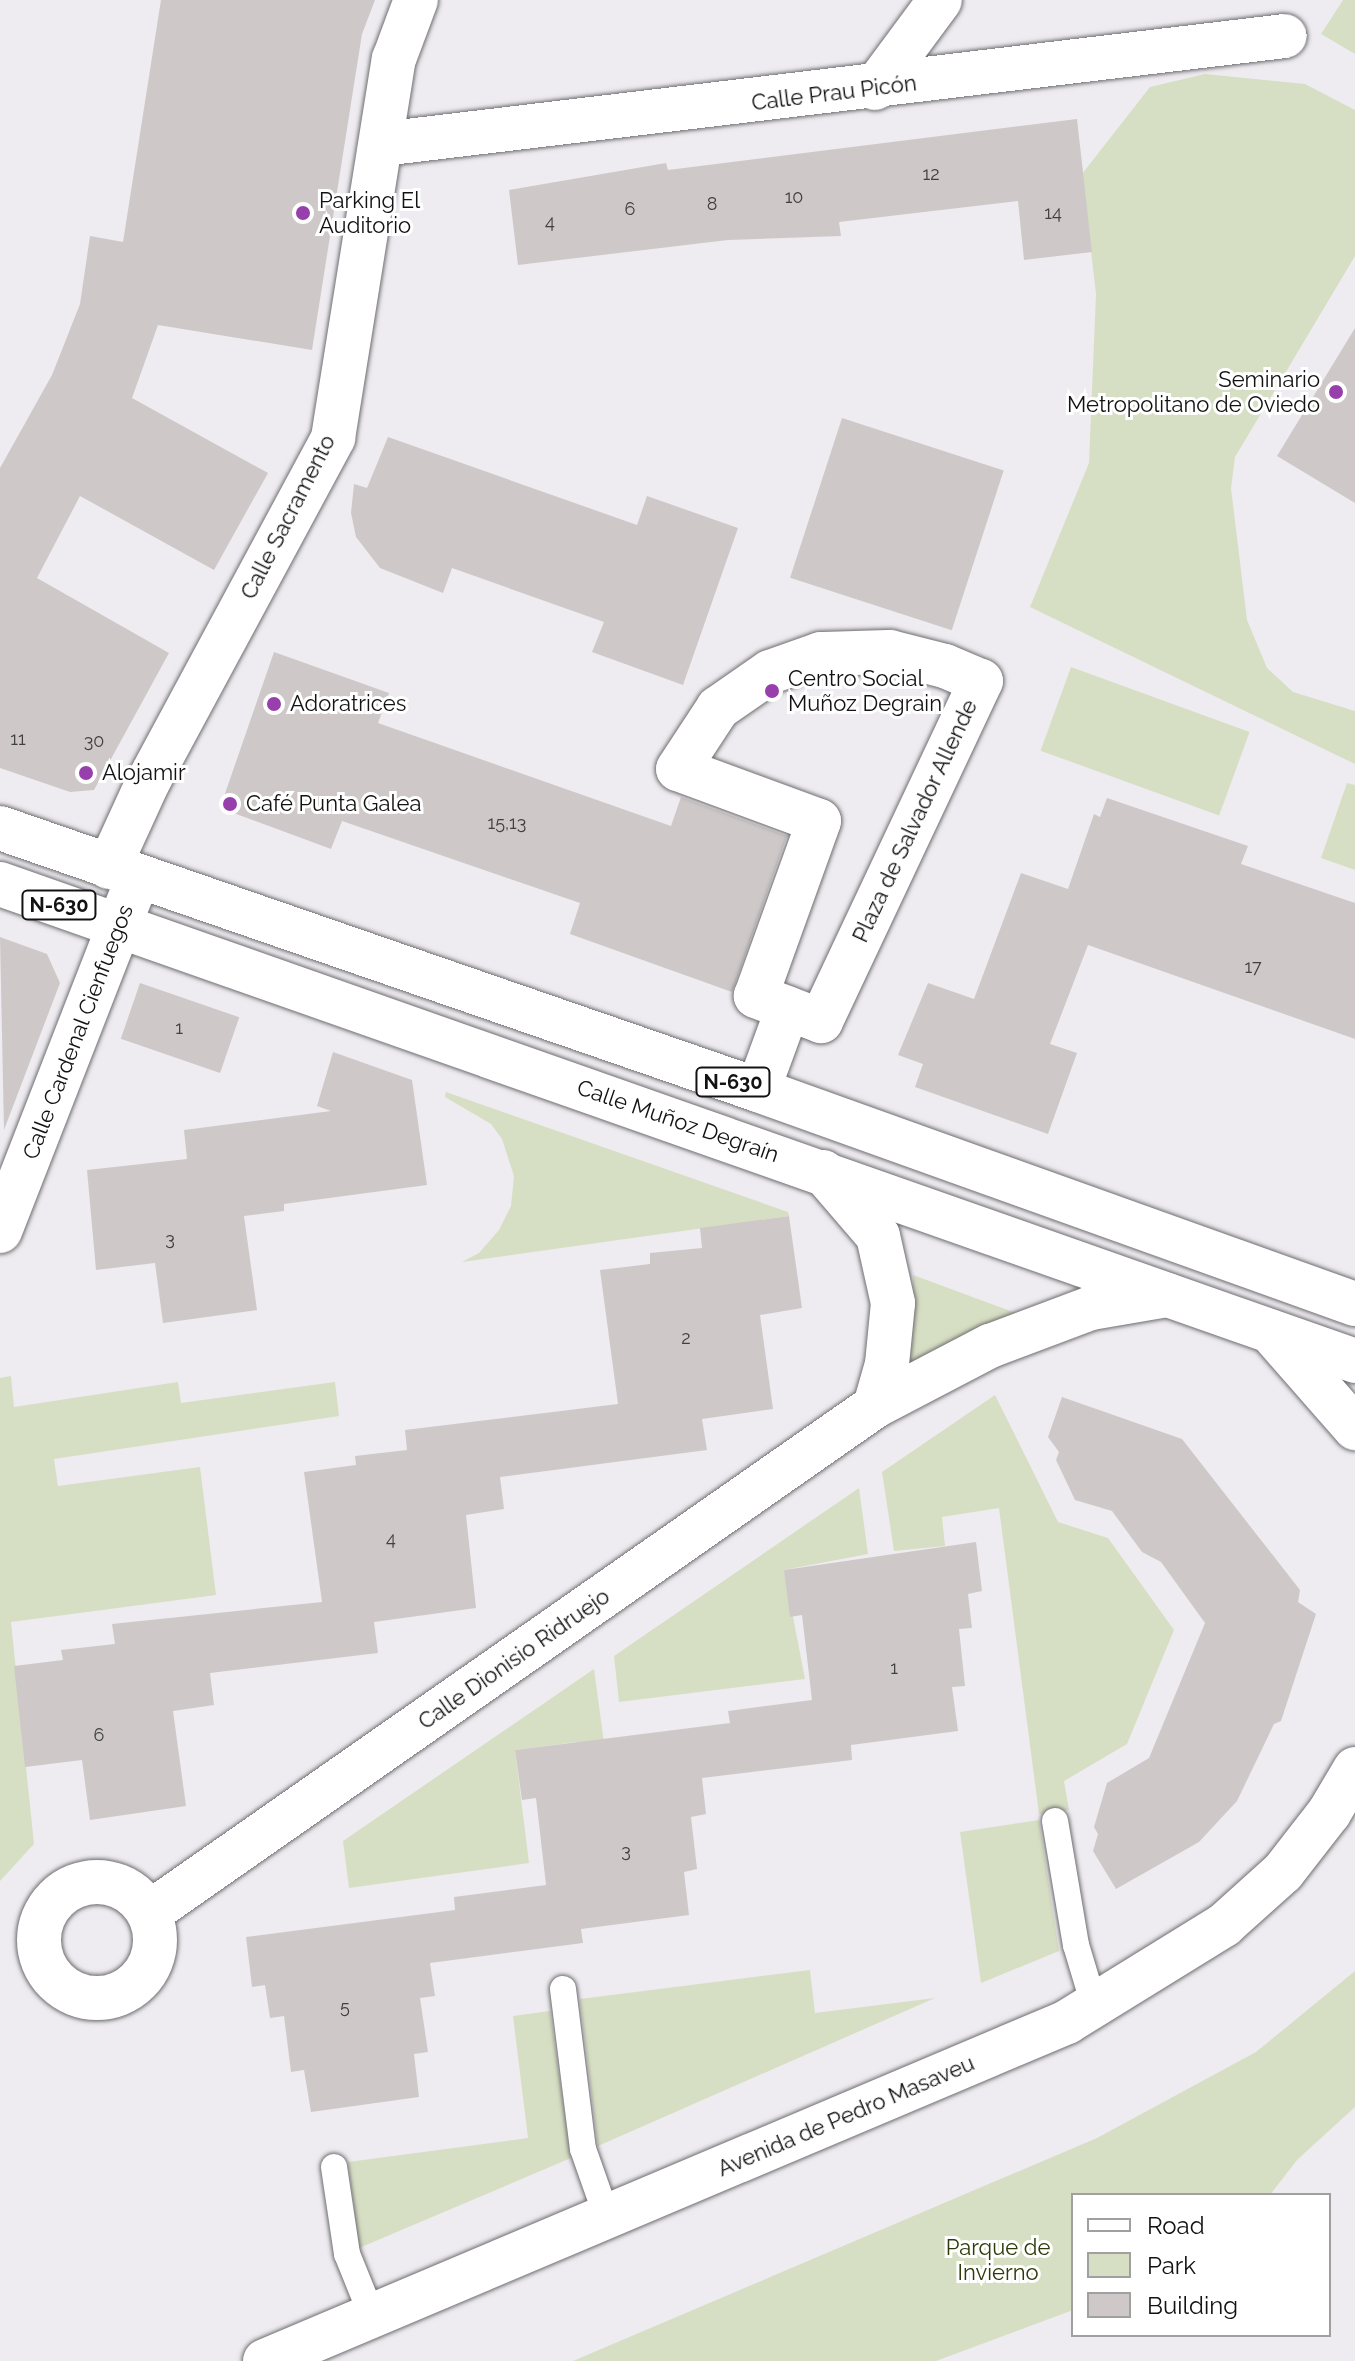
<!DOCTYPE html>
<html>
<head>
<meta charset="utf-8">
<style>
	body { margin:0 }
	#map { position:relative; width:1355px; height:2361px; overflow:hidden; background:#eeecf0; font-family:Raleway,sans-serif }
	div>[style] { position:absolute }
	.green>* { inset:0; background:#d6dfc3; transform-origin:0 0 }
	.building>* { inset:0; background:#cec9c8; transform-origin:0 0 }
	.roads { filter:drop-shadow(0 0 2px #6f6d71) drop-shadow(0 0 2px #6f6d71) }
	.lane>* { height:26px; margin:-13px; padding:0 13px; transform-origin:13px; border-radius:13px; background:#fff }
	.street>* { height:44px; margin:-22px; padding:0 22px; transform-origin:22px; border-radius:22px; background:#fff }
	.street>.ring { margin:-22px; padding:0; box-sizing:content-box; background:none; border:44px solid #fff; border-radius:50% }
	.highway>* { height:44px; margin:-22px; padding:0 22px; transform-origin:22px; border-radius:22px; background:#fff }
	.dots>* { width:22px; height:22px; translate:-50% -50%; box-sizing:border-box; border:4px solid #fff; border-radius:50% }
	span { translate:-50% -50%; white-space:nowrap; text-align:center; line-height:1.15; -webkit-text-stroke:6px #fff; paint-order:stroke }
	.number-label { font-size:18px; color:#414040 }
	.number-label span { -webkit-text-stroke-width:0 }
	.shield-label span { padding:2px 6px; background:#fff; border:2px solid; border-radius:6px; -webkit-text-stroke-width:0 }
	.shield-label { font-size:20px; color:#121213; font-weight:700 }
	.street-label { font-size:22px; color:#121213 }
	.poi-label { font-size:22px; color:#121213 }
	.left { translate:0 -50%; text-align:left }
	.right { translate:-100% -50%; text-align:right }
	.park-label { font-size:22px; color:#2f3a0a }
	.legend { position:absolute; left:1071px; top:2193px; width:260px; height:144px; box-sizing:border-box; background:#fff; border:2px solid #a0a0a1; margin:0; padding:10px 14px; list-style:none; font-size:24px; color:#121213 }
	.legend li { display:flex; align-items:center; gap:16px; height:40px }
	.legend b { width:40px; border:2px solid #a0a0a1 }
</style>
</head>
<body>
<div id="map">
	<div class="green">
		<i style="clip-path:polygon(1343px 0,1355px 0,1355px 54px,1321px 34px)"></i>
		<i style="clip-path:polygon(1205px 74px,1305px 84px,1355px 110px,1355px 256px,1235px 457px,1231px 488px,1247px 620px,1267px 668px,1293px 692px,1355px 711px,1355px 764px,1030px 607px,1089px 463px,1096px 294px,1082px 174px,1150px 87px)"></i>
		<i style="left:1071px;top:667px;width:190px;height:89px;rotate:20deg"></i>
		<i style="clip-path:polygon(1347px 783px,1355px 785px,1355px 870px,1321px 858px)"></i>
		<i style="clip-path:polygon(446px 1092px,788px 1212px,789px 1216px,462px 1262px,479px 1253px,499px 1230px,511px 1206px,514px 1176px,502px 1139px,491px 1124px,445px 1097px)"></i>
		<i style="clip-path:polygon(913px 1275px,1019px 1314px,931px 1351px,906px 1373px,914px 1313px)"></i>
		<i style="clip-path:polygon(11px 1376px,14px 1407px,178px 1382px,181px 1403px,335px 1382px,339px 1416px,54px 1459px,58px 1486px,200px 1467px,216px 1595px,11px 1622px,34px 1844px,0 1881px,0 1378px)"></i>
		<i style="clip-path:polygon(995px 1395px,1058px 1522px,1108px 1538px,1174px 1630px,1127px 1744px,1064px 1781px,1069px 1810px,1039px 1814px,999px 1508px,942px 1517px,945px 1546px,894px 1551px,882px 1472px)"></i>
		<i style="clip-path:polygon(859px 1488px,868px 1554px,784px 1570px,805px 1679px,619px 1702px,614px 1656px)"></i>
		<i style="clip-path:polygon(594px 1669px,607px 1765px,576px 1742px,515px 1750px,529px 1863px,349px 1888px,343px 1841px)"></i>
		<i style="clip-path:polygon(1039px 1820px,1059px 1951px,981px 1983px,960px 1832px)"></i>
		<i style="clip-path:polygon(810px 1970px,815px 2013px,935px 1998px,598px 2146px,580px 1999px)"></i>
		<i style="clip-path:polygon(1355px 1971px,1355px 2107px,1297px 2160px,1270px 2195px,1073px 2195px,1073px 2310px,936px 2361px,573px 2361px,1097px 2138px,1256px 2052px)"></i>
		<i style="clip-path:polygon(550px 2011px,571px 2158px,359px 2248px,348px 2162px,528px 2138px,513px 2016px)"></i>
	</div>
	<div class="building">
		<i style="clip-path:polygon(161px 0,375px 0,362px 34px,312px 350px,158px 325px,132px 398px,268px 473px,214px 570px,80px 496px,37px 578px,169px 653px,94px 790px,70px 792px,0 768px,0 468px,52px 375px,80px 304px,90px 236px,123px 242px)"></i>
		<i style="clip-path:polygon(1077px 119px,1092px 252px,1024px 260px,1018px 201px,839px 222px,841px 236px,728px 240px,518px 265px,509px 190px,666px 163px,668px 170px)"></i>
		<i style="clip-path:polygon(1355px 328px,1355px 503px,1277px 456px)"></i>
		<i style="left:842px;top:418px;width:170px;height:168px;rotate:18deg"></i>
		<i style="clip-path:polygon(388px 437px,637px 525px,647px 496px,738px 528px,683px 685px,592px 652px,604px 622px,452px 568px,443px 593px,380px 568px,356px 537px,351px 513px,354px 484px,367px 488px)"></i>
		<i style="clip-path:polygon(274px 652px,389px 693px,378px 723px,671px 826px,681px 797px,787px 836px,732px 992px,570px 934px,580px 903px,342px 821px,331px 849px,220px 808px)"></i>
		<i style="clip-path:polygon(1107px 798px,1248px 846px,1241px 864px,1355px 903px,1355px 1039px,1088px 945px,1050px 1044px,1077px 1053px,1048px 1134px,915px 1087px,923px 1064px,898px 1055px,928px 983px,974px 999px,1021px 873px,1068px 889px,1094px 814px,1100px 817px)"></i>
		<i style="clip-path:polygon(0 937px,47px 954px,60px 983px,4px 1130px)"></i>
		<i style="left:140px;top:983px;width:105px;height:59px;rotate:19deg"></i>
		<i style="clip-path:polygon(333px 1052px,412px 1080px,427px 1185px,284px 1204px,284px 1211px,244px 1216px,257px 1310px,163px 1323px,155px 1263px,96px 1270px,87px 1170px,187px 1159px,184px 1130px,331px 1111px,317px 1106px)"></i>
		<i style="clip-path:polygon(789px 1216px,802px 1308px,760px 1315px,773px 1409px,702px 1419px,707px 1450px,500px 1477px,504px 1509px,466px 1515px,476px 1608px,374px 1622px,378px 1653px,210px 1673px,214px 1705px,173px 1711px,186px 1806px,90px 1820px,82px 1760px,25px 1767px,14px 1666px,63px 1660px,61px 1650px,115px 1644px,112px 1624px,322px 1602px,304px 1472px,356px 1465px,355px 1456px,407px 1450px,405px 1430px,618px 1404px,600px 1270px,650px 1264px,650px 1253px,702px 1248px,700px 1228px)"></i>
		<i style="clip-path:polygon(1062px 1397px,1182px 1439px,1300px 1590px,1298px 1602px,1316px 1614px,1281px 1721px,1274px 1724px,1237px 1801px,1199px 1842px,1116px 1889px,1093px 1851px,1098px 1834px,1094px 1827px,1107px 1783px,1149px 1758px,1205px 1623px,1161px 1562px,1142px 1552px,1112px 1511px,1075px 1500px,1056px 1460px,1059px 1452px,1048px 1437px)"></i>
		<i style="clip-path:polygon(976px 1542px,982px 1591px,968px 1594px,972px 1628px,959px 1629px,965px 1686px,952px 1687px,958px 1731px,851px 1745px,852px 1760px,702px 1778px,706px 1814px,691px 1817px,697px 1869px,684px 1872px,689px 1915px,581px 1929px,583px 1943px,430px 1963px,435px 1996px,420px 1998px,428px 2052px,414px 2054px,419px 2097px,311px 2112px,304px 2070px,291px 2072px,284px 2016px,270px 2018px,265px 1985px,252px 1987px,246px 1937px,455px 1910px,454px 1897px,546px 1885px,536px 1798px,522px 1800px,515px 1750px,730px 1723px,728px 1711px,812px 1700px,802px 1615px,790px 1617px,784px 1570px)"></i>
	</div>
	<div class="roads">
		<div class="lane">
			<i style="left:1055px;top:1821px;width:126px;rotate:80.4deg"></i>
			<i style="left:1076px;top:1945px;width:63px;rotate:73.3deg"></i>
			<i style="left:563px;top:1989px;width:161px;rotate:82.9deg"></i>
			<i style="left:583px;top:2149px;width:72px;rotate:70.6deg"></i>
			<i style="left:334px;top:2167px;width:88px;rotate:81.5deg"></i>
			<i style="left:347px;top:2254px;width:67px;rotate:68deg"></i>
		</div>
		<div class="street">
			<i style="left:875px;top:88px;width:109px;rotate:-53.5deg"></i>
			<i style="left:382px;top:144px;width:909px;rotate:-6.82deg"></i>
			<i style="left:890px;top:652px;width:57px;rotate:14.3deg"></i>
			<i style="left:945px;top:666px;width:39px;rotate:23deg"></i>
			<i style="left:981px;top:681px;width:376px;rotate:115.2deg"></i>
			<i style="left:821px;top:1021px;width:70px;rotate:-159deg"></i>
			<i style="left:756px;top:996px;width:186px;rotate:-70.2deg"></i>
			<i style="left:819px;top:821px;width:150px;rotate:-159.8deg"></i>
			<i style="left:678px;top:769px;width:73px;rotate:-56.7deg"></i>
			<i style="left:718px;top:708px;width:63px;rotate:-34.7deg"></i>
			<i style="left:770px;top:672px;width:54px;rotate:-19.4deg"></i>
			<i style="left:821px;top:654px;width:69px;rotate:-1.7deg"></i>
			<i style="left:109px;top:867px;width:94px;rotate:-65.4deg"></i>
			<i style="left:148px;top:782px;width:391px;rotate:-61.7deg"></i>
			<i style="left:333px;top:438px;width:384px;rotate:-80.9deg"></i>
			<i style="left:394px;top:59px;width:63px;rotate:-69.6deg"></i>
			<i style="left:758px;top:1090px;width:87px;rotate:-69.9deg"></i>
			<i style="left:823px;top:1172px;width:84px;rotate:49.3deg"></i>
			<i style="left:878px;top:1236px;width:69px;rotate:77.4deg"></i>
			<i style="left:893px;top:1303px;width:61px;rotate:95.6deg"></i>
			<i style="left:887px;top:1364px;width:44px;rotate:105.9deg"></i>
			<i style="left:0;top:1231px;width:380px;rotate:-68.7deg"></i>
			<i style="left:1271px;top:1332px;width:128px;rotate:48.8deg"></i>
			<i class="ring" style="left:39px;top:1882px;width:72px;height:72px"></i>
			<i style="left:152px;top:1911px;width:882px;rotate:-34.93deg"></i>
			<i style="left:875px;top:1406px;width:130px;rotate:-27.6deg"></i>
			<i style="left:990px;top:1346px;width:108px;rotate:-20.6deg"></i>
			<i style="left:1091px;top:1308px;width:77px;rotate:-9.7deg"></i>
			<i style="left:265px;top:2361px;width:871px;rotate:-22.91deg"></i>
			<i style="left:1067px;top:2022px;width:185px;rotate:-31.7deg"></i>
			<i style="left:1224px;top:1925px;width:79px;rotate:-41.9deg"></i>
			<i style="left:1283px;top:1872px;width:75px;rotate:-52.1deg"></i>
			<i style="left:1329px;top:1813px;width:51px;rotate:-59.4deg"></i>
		</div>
		<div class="highway">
			<i style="left:0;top:828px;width:802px;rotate:19.07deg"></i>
			<i style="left:758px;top:1090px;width:634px;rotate:19.72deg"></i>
			<i style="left:0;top:884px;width:1437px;rotate:19.39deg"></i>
		</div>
	</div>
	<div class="dots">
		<i style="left:303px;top:213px;background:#973fab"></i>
		<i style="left:1336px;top:392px;background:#973fab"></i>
		<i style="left:772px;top:691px;background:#973fab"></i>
		<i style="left:274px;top:704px;background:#973fab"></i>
		<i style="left:86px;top:773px;background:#973fab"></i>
		<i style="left:230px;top:804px;background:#973fab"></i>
	</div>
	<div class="number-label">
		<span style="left:931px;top:174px">12</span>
		<span style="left:794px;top:197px">10</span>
		<span style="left:712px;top:204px">8</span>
		<span style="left:630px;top:209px">6</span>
		<span style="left:1053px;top:213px">14</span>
		<span style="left:550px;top:222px">4</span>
		<span style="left:18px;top:739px">11</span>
		<span style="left:94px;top:741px">30</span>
		<span style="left:507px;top:823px">15,13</span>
		<span style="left:1253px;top:967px">17</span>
		<span style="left:179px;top:1028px">1</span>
		<span style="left:170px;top:1239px">3</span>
		<span style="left:686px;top:1338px">2</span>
		<span style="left:391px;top:1539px">4</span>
		<span style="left:894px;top:1668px">1</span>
		<span style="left:99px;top:1735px">6</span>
		<span style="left:626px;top:1851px">3</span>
		<span style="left:345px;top:2007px">5</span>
	</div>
	<div class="shield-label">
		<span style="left:59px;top:905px">N-630</span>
		<span style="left:733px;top:1082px">N-630</span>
	</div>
	<div class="street-label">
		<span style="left:834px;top:93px;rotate:-7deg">Calle Prau Picón</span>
		<span style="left:288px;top:517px;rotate:-63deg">Calle Sacramento</span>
		<span style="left:915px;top:821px;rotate:-65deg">Plaza de Salvador Allende</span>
		<span style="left:78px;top:1032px;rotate:-69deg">Calle Cardenal Cienfuegos</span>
		<span style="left:678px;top:1121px;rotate:19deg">Calle Muñoz Degraín</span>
		<span style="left:514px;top:1659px;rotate:-35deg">Calle Dionisio Ridruejo</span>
		<span style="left:846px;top:2116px;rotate:-23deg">Avenida de Pedro Masaveu</span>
	</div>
	<div class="poi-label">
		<span class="left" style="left:319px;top:213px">Parking El<br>Auditorio</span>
		<span class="right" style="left:1320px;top:392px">Seminario<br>Metropolitano de Oviedo</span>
		<span class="left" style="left:788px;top:691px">Centro Social<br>Muñoz Degrain</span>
		<span class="left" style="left:290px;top:704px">Adoratrices</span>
		<span class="left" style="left:102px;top:773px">Alojamir</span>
		<span class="left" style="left:246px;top:804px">Café Punta Galea</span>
	</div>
	<div class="park-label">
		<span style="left:998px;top:2260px">Parque de<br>Invierno</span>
	</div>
	<ul class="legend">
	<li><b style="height:10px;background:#fff"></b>Road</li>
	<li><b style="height:22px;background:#d6dfc3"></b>Park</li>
	<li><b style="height:22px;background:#cec9c8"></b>Building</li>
	</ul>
</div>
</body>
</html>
